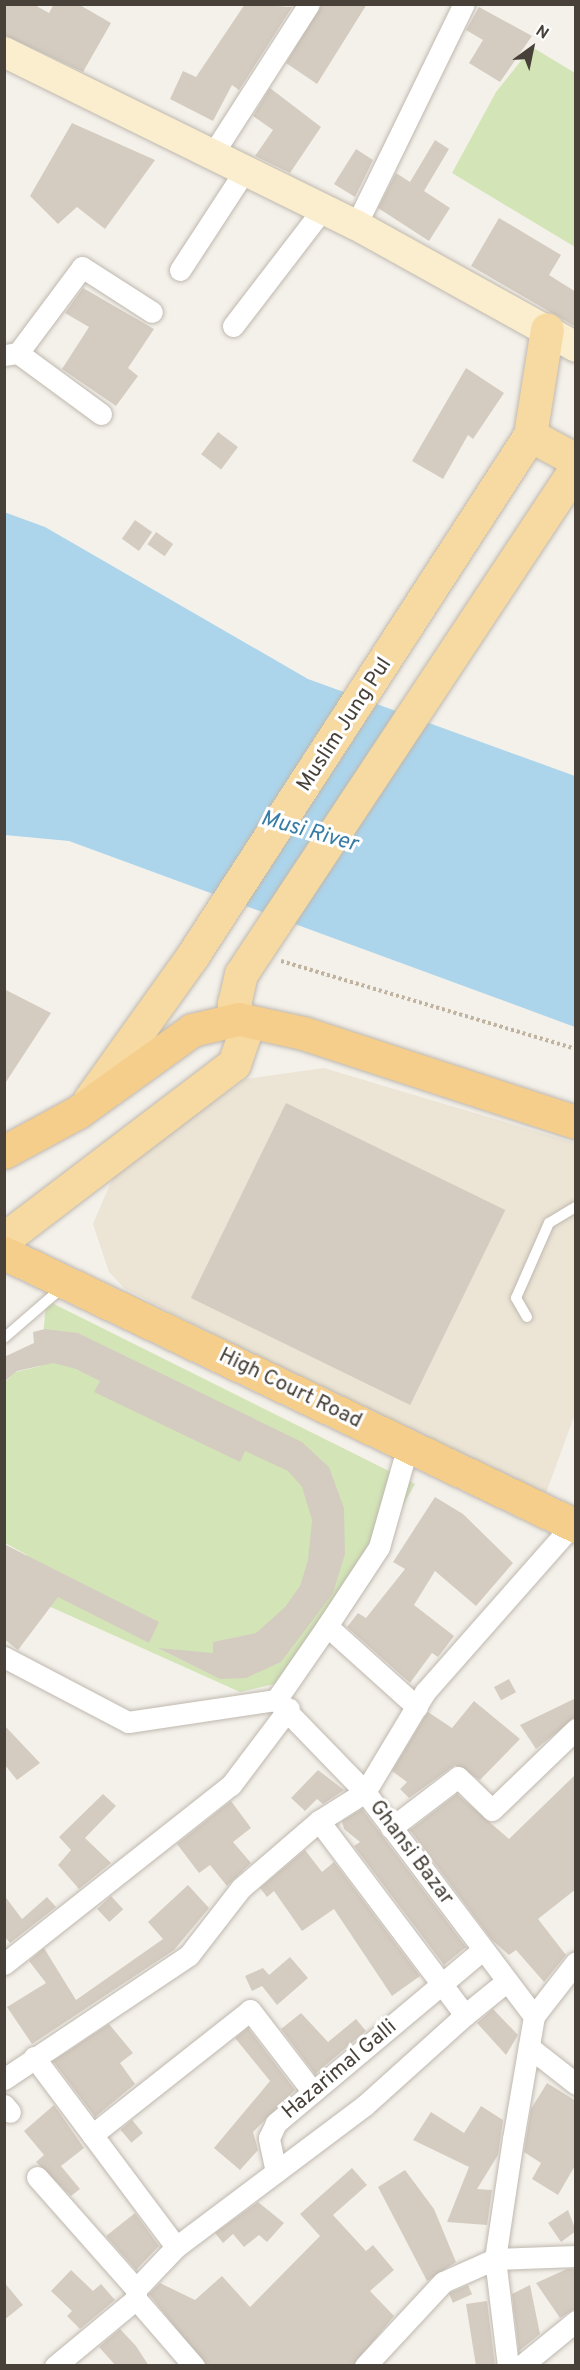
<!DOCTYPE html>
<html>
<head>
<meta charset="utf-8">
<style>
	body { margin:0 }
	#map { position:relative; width:580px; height:2370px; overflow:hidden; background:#f4f1eb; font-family:Overpass,sans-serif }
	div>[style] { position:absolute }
	.education>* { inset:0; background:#ece5d6 }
	.green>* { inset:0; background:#d3e5b7 }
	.water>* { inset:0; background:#acd5ec }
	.building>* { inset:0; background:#d5ccc1; transform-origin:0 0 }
	.path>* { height:4px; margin-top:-2px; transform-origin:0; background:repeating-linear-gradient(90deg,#c0b3a0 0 3px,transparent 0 6px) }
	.roads { filter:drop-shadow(0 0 2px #bfb8ae) drop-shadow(0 0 2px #bfb8ae) }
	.service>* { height:10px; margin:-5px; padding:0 5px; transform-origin:5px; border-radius:5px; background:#fff }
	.minor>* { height:21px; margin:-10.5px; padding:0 10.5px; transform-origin:10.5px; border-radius:10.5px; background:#fff }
	.secondary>* { height:30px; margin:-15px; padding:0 15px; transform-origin:15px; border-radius:15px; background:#fbeece }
	.primary>* { height:33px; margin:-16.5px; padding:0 16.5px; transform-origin:16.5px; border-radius:16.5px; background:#f7daa1 }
	.trunk>* { height:33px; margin:-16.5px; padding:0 16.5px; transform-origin:16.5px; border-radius:16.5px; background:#f6ce8c }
	span { translate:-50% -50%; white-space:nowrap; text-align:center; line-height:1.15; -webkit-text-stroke:6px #fff; paint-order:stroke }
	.street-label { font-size:21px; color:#484139 }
	.water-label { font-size:22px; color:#377ca5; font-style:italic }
	.frame { position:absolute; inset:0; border:6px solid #484139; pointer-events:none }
	.north { position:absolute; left:502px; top:18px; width:60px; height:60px; -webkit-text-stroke:4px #fff; paint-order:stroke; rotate:33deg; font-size:16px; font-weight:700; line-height:24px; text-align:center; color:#484139 }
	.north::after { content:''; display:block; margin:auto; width:21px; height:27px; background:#484139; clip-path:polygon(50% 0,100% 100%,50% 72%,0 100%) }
</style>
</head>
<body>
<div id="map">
	<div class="education">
		<i style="clip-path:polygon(324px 1068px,575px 1143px,575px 1414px,542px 1504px,124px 1288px,109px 1272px,93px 1224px,116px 1170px,246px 1079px)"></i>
	</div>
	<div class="green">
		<i style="clip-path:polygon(532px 47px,575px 73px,575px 247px,452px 173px,496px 92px)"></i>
		<i style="clip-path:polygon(46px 1300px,415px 1484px,307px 1676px,240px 1692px,24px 1595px,27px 1555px,5px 1543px,5px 1382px,15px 1372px,41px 1366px)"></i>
	</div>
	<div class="water">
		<i style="clip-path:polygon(4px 512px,45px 527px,308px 679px,575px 776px,575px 1027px,69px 841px,5px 835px)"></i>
	</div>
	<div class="building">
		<i style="clip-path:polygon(4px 4px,33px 4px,49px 13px,54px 4px,78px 4px,111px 23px,83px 72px,4px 35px)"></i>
		<i style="clip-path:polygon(245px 4px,292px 7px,239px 90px,232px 85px,213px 121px,170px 99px,183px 71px,196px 77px)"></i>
		<i style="clip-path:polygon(322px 4px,367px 4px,317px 84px,286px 63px)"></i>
		<i style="clip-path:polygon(479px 7px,532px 36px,500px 82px,469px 63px,483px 40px,466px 30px)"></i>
		<i style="clip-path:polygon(270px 88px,321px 127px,290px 173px,255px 156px,273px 130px,253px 116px)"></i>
		<i style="clip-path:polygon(72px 123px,155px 160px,105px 229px,77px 207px,58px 224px,30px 196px)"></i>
		<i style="clip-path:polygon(435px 140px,449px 149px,424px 191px,450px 208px,429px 241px,378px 208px,396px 173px,410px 182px)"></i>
		<i style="clip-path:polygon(356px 149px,373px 160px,355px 197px,334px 184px)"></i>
		<i style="clip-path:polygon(499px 218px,561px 255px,549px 275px,576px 292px,576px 327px,471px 266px)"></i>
		<i style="clip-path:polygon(83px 288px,154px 329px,128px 368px,138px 376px,116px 406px,62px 369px,89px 327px,65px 313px)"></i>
		<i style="clip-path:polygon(466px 368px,504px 393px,473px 439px,468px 435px,443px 479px,412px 461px)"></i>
		<i style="left:218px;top:432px;width:25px;height:28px;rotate:37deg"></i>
		<i style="left:135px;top:520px;width:21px;height:23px;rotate:35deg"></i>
		<i style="left:156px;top:532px;width:21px;height:15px;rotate:35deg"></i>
		<i style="clip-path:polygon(4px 989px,51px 1013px,4px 1085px)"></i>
		<i style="left:286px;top:1103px;width:244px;height:217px;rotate:26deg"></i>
		<i style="clip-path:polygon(45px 1329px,78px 1333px,302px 1442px,329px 1467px,344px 1508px,345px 1554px,333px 1593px,281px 1662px,246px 1678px,220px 1679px,158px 1648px,213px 1653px,213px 1642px,256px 1633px,285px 1607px,300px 1586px,308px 1560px,312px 1520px,302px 1487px,288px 1471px,245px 1451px,240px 1462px,94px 1392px,100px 1381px,76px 1369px,53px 1363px,17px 1371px,4px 1382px,4px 1357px,34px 1343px,33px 1332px)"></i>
		<i style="clip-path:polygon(435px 1497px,463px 1514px,513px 1563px,476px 1606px,435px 1571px,414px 1605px,454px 1636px,438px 1657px,432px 1653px,410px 1683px,347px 1627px,358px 1613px,366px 1618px,405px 1569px,393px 1562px)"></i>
		<i style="clip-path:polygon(4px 1544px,159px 1622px,149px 1643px,58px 1597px,18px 1650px,4px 1639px)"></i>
		<i style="left:509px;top:1679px;width:15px;height:17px;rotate:62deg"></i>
		<i style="clip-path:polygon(576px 1698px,576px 1717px,536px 1749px,520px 1725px)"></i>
		<i style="clip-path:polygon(474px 1701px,520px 1739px,480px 1780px,455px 1765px,409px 1798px,400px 1789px,407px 1782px,392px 1771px,425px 1716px,428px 1712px,452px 1728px)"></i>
		<i style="clip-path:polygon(4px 1725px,40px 1763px,17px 1780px,4px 1764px)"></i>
		<i style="clip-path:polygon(318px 1770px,344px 1790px,323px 1804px,317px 1799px,305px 1811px,291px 1798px)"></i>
		<i style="clip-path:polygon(576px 1774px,576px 1889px,538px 1919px,566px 1955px,544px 1982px,516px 1950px,509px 1955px,492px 1940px,410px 1830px,457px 1794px,509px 1839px)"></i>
		<i style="clip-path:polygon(103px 1794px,116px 1806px,85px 1838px,111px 1863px,79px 1889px,58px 1865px,71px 1850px,59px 1837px)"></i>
		<i style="clip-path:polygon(231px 1801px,251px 1828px,233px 1842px,251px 1863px,227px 1886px,210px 1865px,199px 1873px,177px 1844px)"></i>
		<i style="clip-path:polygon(362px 1809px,466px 1947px,444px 1965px,354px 1846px,360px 1842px,344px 1829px,342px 1821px)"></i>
		<i style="clip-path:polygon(305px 1850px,322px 1872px,334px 1862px,420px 1976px,392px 1996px,334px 1909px,302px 1931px,274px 1891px,267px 1897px,260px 1888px)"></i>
		<i style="clip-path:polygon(188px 1885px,209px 1908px,174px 1950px,32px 2044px,7px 2007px,46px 1983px,29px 1961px,44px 1948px,76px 2000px,163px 1939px,148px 1922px)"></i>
		<i style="clip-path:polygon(4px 1895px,22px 1919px,47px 1897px,56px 1907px,10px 1943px,4px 1936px)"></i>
		<i style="left:111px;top:1896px;width:18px;height:19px;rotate:47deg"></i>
		<i style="clip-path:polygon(290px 1957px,308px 1978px,277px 2005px,262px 1986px,252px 1991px,245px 1976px,263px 1968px,269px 1975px)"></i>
		<i style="clip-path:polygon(493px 2009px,518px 2035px,506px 2055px,477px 2023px)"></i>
		<i style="clip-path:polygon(301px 2013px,328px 2042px,356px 2019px,366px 2031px,315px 2074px,281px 2029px)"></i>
		<i style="clip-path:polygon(109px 2024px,133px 2053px,120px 2063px,135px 2084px,95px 2117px,53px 2061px)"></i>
		<i style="clip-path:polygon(248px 2028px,295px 2090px,253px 2132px,258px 2150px,240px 2170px,214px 2148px,270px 2081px,235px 2038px)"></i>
		<i style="clip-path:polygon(547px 2083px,576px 2101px,576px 2164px,558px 2195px,532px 2179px,541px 2163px,524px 2152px,531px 2109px)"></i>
		<i style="clip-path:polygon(54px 2105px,84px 2148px,61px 2166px,80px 2189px,71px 2196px,36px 2162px,44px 2155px,24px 2131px)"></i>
		<i style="clip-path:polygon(481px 2106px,503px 2120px,498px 2155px,477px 2189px,492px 2190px,487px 2225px,447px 2222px,469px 2167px,413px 2140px,431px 2112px,464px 2133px)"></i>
		<i style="left:132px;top:2120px;width:17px;height:15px;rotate:50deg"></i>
		<i style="clip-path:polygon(352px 2168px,367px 2185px,333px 2215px,366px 2251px,373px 2245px,394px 2270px,370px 2291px,394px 2316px,353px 2366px,206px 2366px,149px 2294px,160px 2283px,195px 2300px,222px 2276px,250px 2307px,320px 2236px,300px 2214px)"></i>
		<i style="clip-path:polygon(405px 2170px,434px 2209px,456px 2262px,427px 2281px,378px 2187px)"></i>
		<i style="clip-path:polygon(258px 2202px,284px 2223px,267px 2242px,259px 2235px,244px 2247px,233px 2234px,223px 2243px,215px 2233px)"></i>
		<i style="clip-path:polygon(568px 2210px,576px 2231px,561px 2242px,548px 2223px)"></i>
		<i style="clip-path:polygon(135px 2213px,159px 2246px,136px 2270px,106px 2236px)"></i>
		<i style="clip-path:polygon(567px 2269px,576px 2269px,576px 2308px,560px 2318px,536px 2283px)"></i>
		<i style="clip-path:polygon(71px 2270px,93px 2291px,101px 2284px,115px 2300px,80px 2329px,67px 2316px,72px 2311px,51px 2291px)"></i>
		<i style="clip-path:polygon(4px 2282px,23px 2305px,4px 2320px)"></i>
		<i style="left:468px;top:2285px;width:10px;height:21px;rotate:66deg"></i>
		<i style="clip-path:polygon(530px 2285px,540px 2334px,519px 2351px,512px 2294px)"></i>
		<i style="clip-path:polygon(487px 2301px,495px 2366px,476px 2366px,466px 2304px)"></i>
		<i style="clip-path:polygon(120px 2329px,136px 2346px,149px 2366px,116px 2366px,99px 2347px)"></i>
	</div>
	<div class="path">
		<i style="left:281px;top:961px;width:308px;rotate:16.6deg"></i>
	</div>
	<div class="roads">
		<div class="service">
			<i style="left:527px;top:1317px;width:22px;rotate:-120deg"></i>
			<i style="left:516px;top:1298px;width:82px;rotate:-66.3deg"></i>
			<i style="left:549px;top:1223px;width:31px;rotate:-31deg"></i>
			<i style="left:4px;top:1338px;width:79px;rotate:-40.9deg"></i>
		</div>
		<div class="minor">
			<i style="left:212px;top:155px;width:179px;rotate:-57.3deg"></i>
			<i style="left:356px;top:225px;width:246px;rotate:-64deg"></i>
			<i style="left:180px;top:270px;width:117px;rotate:-56.9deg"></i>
			<i style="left:233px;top:326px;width:146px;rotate:-52.5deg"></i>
			<i style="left:18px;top:353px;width:107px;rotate:-53.3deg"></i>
			<i style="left:82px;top:267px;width:83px;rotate:32.7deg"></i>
			<i style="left:5px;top:355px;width:13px;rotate:-9deg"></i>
			<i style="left:18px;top:353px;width:103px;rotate:36.3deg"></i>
			<i style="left:327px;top:1626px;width:95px;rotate:-56.6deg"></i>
			<i style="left:379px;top:1547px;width:106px;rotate:-74.1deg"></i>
			<i style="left:4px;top:1657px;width:140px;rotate:27.7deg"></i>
			<i style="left:128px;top:1722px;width:150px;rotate:-8.5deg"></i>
			<i style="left:276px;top:1700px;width:128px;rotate:45.9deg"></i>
			<i style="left:365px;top:1792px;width:281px;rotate:53deg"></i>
			<i style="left:276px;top:1700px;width:90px;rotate:-55.4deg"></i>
			<i style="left:327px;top:1626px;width:121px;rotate:42deg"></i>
			<i style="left:391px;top:1828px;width:84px;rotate:-37.3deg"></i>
			<i style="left:458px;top:1777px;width:47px;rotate:44.1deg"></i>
			<i style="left:492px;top:1810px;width:117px;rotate:-44deg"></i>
			<i style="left:4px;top:1964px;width:289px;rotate:-38.3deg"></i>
			<i style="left:231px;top:1785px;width:96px;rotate:-53deg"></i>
			<i style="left:465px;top:2015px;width:54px;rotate:-39deg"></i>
			<i style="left:529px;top:2047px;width:60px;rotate:38.2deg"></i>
			<i style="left:34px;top:2057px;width:237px;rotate:53.2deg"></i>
			<i style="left:4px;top:2079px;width:223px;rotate:-33.8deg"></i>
			<i style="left:189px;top:1955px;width:85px;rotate:-52.2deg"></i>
			<i style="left:241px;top:1888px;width:103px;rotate:-40.7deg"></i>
			<i style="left:319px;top:1821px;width:54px;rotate:-32.2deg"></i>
			<i style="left:365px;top:1792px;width:117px;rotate:-59deg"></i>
			<i style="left:425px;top:1692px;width:224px;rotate:-48.6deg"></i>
			<i style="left:4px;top:2105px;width:9px;rotate:49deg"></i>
			<i style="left:92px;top:2135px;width:201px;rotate:-38.3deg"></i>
			<i style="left:250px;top:2010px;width:103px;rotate:52.5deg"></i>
			<i style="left:276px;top:2172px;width:35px;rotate:-102deg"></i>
			<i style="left:269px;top:2138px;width:17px;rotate:-65deg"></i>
			<i style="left:276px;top:2123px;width:270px;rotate:-40deg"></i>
			<i style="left:37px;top:2177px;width:149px;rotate:48.5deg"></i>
			<i style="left:136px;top:2299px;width:89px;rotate:49.1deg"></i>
			<i style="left:55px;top:2366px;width:105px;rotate:-39.6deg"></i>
			<i style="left:136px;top:2299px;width:10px;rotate:-90deg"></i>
			<i style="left:136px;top:2289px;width:58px;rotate:-46.4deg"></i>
			<i style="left:176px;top:2247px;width:235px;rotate:-36.9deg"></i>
			<i style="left:364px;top:2106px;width:136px;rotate:-42deg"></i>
			<i style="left:465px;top:2015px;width:243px;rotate:-127deg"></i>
			<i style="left:365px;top:2366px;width:115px;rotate:-47.1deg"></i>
			<i style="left:443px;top:2282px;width:57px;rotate:-23.9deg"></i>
			<i style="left:495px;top:2259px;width:81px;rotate:-2.1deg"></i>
			<i style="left:508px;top:2366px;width:108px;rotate:-96.9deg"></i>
			<i style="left:495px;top:2259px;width:121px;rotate:-81.5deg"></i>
			<i style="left:513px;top:2139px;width:125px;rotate:-80.3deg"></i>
			<i style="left:534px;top:2016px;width:68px;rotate:-52.1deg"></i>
			<i style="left:521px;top:2366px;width:71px;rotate:-39.3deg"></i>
		</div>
		<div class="secondary">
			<i style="left:4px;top:52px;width:392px;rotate:26.2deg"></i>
			<i style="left:356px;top:225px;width:252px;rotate:29deg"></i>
		</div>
		<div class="primary">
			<i style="left:530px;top:435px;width:52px;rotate:28.5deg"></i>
			<i style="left:90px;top:1099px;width:177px;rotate:-54.4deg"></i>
			<i style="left:193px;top:955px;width:620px;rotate:-57.05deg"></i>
			<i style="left:530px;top:435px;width:107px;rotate:-80.9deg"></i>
			<i style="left:4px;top:1239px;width:289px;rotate:-37.3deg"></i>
			<i style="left:234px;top:1064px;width:31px;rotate:-71deg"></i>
			<i style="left:244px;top:1035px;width:33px;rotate:-108deg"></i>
			<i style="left:234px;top:1004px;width:31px;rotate:-77deg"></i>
			<i style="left:241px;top:974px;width:607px;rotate:-56.49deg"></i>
		</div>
		<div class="trunk">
			<i style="left:4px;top:1152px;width:84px;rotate:-28.4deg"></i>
			<i style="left:78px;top:1112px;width:140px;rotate:-35.7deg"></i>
			<i style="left:192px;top:1030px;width:48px;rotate:-13.2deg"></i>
			<i style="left:239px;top:1019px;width:66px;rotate:12.3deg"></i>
			<i style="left:303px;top:1033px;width:287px;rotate:18.1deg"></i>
			<i style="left:4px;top:1253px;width:634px;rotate:25.51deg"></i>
		</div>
	</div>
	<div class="street-label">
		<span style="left:345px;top:725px;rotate:-57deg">Muslim Jung Pul</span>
		<span style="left:290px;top:1389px;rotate:26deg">High Court Road</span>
		<span style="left:411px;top:1853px;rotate:53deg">Ghansi Bazar</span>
		<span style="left:340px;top:2070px;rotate:-40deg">Hazarimal Galli</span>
	</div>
	<div class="water-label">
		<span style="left:309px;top:832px;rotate:16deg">Musi River</span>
	</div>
	<div class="frame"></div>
	<div class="north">N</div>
</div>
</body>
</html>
